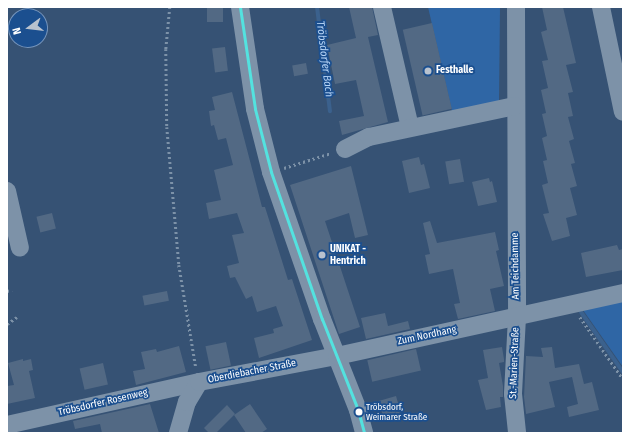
<!DOCTYPE html>
<html>
<head>
<meta charset="utf-8">
<style>
	body { margin:0 }
	#map { position:relative; width:630px; height:440px; overflow:hidden; background:#365274; font-family:"Fira Sans Condensed",sans-serif }
	div>[style] { position:absolute }
	.green>* { inset:0; background:#2f66a5 }
	.stream>* { height:4px; margin:-2px; padding:0 2px; transform-origin:2px; border-radius:2px; background:#3b618d }
	.building>* { inset:0; background:#526984; transform-origin:0 0 }
	.path>* { height:2.5px; margin-top:-1.25px; transform-origin:0; background:repeating-linear-gradient(90deg,#7d92a8 0 2px,transparent 0 5px) }
	.minor>* { height:18px; margin:-9px; padding:0 9px; transform-origin:9px; border-radius:9px; background:#7d92a8 }
	.bus-1>* { height:3px; margin:-1.5px; padding:0 1.5px; transform-origin:1.5px; border-radius:1.5px; background:#53e2df }
	.dots>* { width:11px; height:11px; translate:-50% -50%; box-sizing:border-box; border:2px solid #1b4f8f; border-radius:50% }
	span { translate:-50% -50%; white-space:nowrap; text-align:center; line-height:1.15; -webkit-text-stroke:3.5px #1b4f8f; paint-order:stroke }
	.bus-label { font-size:9px; color:#fff }
	.left { translate:0 -50%; text-align:left }
	.poi-label { font-size:10px; color:#fff; font-weight:700 }
	.street-label { font-size:10px; color:#fff }
	.water-label { font-size:11px; color:#b5d3f5; font-style:italic }
	.frame { position:absolute; inset:0; border:8px solid #fff; pointer-events:none }
	.north { position:absolute; left:8px; top:8px; width:40px; height:40px; box-sizing:border-box; background:#1b4f8f; border:1px solid #7695bc; border-radius:50%; rotate:255deg; font-size:11px; font-weight:700; line-height:16px; text-align:center; color:#fff }
	.north::after { content:''; display:block; margin:auto; width:14px; height:18px; background:#b9c2ce; clip-path:polygon(50% 0,100% 100%,50% 72%,0 100%) }
</style>
</head>
<body>
<div id="map">
	<div class="green">
		<i style="clip-path:polygon(428px 7px,500px 7px,499px 102px,452px 111px)"></i>
		<i style="clip-path:polygon(623px 301px,623px 367px,583px 310px)"></i>
	</div>
	<div class="stream">
		<i style="left:317px;top:7px;width:105px;rotate:82.9deg"></i>
		<i style="left:581px;top:312px;width:73px;rotate:55deg"></i>
	</div>
	<div class="building">
		<i style="left:207px;top:7px;width:16px;height:15px"></i>
		<i style="clip-path:polygon(349px 7px,372px 7px,378px 35px,368px 37px,388px 122px,342px 135px,339px 121px,364px 116px,356px 80px,335px 84px,327px 45px,356px 38px)"></i>
		<i style="clip-path:polygon(542px 7px,563px 7px,576px 63px,566px 65px,573px 92px,568px 93px,573px 116px,568px 117px,574px 139px,569px 141px,575px 163px,571px 164px,577px 186px,570px 188px,577px 215px,566px 218px,570px 236px,552px 241px,543px 214px,549px 213px,542px 185px,548px 183px,543px 161px,547px 160px,542px 138px,547px 136px,542px 114px,546px 113px,541px 90px,548px 88px,542px 61px,548px 60px,541px 32px,547px 30px)"></i>
		<i style="left:432px;top:23px;width:88px;height:30px;rotate:77deg"></i>
		<i style="left:225px;top:47px;width:24px;height:13px;rotate:83deg"></i>
		<i style="left:306px;top:63px;width:11px;height:14px;rotate:80deg"></i>
		<i style="clip-path:polygon(232px 92px,262px 207px,265px 207px,288px 280px,292px 279px,312px 340px,259px 358px,254px 338px,274px 333px,273px 329px,283px 326px,276px 306px,257px 312px,252px 296px,246px 299px,235px 277px,230px 278px,227px 266px,239px 263px,232px 235px,244px 233px,237px 213px,209px 219px,206px 203px,221px 200px,214px 170px,233px 165px,226px 138px,218px 140px,214px 125px,211px 126px,209px 111px,215px 110px,212px 97px)"></i>
		<i style="clip-path:polygon(419px 157px,421px 165px,424px 164px,430px 188px,409px 193px,402px 161px)"></i>
		<i style="left:460px;top:159px;width:23px;height:15px;rotate:80deg"></i>
		<i style="clip-path:polygon(351px 166px,368px 235px,355px 238px,349px 213px,325px 221px,360px 327px,339px 334px,290px 185px)"></i>
		<i style="clip-path:polygon(489px 178px,490px 182px,492px 181px,497px 202px,478px 206px,472px 182px)"></i>
		<i style="left:52px;top:213px;width:16px;height:16px;rotate:76deg"></i>
		<i style="clip-path:polygon(430px 221px,437px 243px,495px 232px,499px 250px,496px 251px,504px 286px,490px 289px,495px 311px,458px 319px,454px 304px,460px 303px,453px 269px,429px 274px,425px 255px,430px 254px,423px 223px)"></i>
		<i style="clip-path:polygon(617px 245px,619px 250px,623px 249px,623px 270px,586px 277px,581px 253px)"></i>
		<i style="left:167px;top:291px;width:10px;height:25px;rotate:79deg"></i>
		<i style="clip-path:polygon(385px 313px,388px 326px,408px 321px,410px 329px,366px 339px,361px 318px)"></i>
		<i style="left:226px;top:342px;width:24px;height:21px;rotate:78deg"></i>
		<i style="clip-path:polygon(179px 346px,186px 372px,136px 385px,133px 371px,145px 369px,141px 352px,156px 349px,157px 352px)"></i>
		<i style="clip-path:polygon(502px 347px,504px 359px,504px 362px,499px 363px,503px 386px,503px 397px,500px 397px,501px 407px,486px 410px,478px 380px,488px 378px,483px 350px)"></i>
		<i style="clip-path:polygon(552px 347px,555px 368px,579px 364px,584px 384px,592px 382px,599px 410px,569px 417px,567px 407px,578px 404px,572px 377px,549px 382px,555px 407px,526px 414px,524px 397px,526px 356px,543px 357px,541px 348px)"></i>
		<i style="left:416px;top:349px;width:22px;height:50px;rotate:77deg"></i>
		<i style="clip-path:polygon(23px 359px,23px 361px,31px 359px,33px 370px,29px 371px,35px 398px,7px 404px,7px 386px,14px 385px,8px 363px)"></i>
		<i style="left:103px;top:363px;width:22px;height:24px;rotate:77deg"></i>
		<i style="left:396px;top:396px;width:18px;height:18px;rotate:74deg"></i>
		<i style="clip-path:polygon(150px 404px,159px 433px,102px 433px,100px 424px,75px 429px,73px 421px)"></i>
		<i style="clip-path:polygon(250px 404px,267px 429px,261px 433px,246px 433px,234px 415px)"></i>
		<i style="clip-path:polygon(227px 405px,235px 414px,216px 433px,209px 433px,204px 428px)"></i>
	</div>
	<div class="path">
		<i style="left:170px;top:7px;width:42px;rotate:95.4deg"></i>
		<i style="left:166px;top:49px;width:78px;rotate:89.3deg"></i>
		<i style="left:167px;top:127px;width:139px;rotate:85deg"></i>
		<i style="left:179px;top:265px;width:104px;rotate:80.6deg"></i>
		<i style="left:284px;top:168px;width:49px;rotate:-17.7deg"></i>
		<i style="left:7px;top:291px;width:5px;rotate:-11deg"></i>
		<i style="left:580px;top:317px;width:75px;rotate:55.3deg"></i>
		<i style="left:7px;top:324px;width:12px;rotate:-35deg"></i>
	</div>
	<div class="minor">
		<i style="left:240px;top:7px;width:103px;rotate:81.6deg"></i>
		<i style="left:255px;top:109px;width:65px;rotate:75.7deg"></i>
		<i style="left:271px;top:172px;width:156px;rotate:70.9deg"></i>
		<i style="left:322px;top:319px;width:98px;rotate:68.4deg"></i>
		<i style="left:358px;top:410px;width:24px;rotate:75deg"></i>
		<i style="left:382px;top:7px;width:123px;rotate:76.9deg"></i>
		<i style="left:516px;top:7px;width:310px;rotate:89.8deg"></i>
		<i style="left:517px;top:317px;width:77px;rotate:93deg"></i>
		<i style="left:513px;top:394px;width:39px;rotate:84deg"></i>
		<i style="left:601px;top:7px;width:107px;rotate:78.2deg"></i>
		<i style="left:345px;top:149px;width:27px;rotate:-27deg"></i>
		<i style="left:369px;top:137px;width:149px;rotate:-12deg"></i>
		<i style="left:7px;top:191px;width:58px;rotate:77.2deg"></i>
		<i style="left:7px;top:425px;width:197px;rotate:-12.6deg"></i>
		<i style="left:178px;top:433px;width:32px;rotate:-74deg"></i>
		<i style="left:187px;top:402px;width:23px;rotate:-59deg"></i>
		<i style="left:199px;top:382px;width:140px;rotate:-10.7deg"></i>
		<i style="left:337px;top:356px;width:293px;rotate:-12.4deg"></i>
	</div>
	<div class="bus-1">
		<i style="left:240px;top:7px;width:103px;rotate:81.6deg"></i>
		<i style="left:255px;top:109px;width:65px;rotate:75.7deg"></i>
		<i style="left:271px;top:172px;width:156px;rotate:70.9deg"></i>
		<i style="left:322px;top:319px;width:98px;rotate:68.4deg"></i>
		<i style="left:358px;top:410px;width:24px;rotate:75deg"></i>
	</div>
	<div class="dots">
		<i style="left:428px;top:71px;background:#b9c2ce"></i>
		<i style="left:322px;top:255px;background:#b9c2ce"></i>
		<i style="left:359px;top:412px;background:#fff"></i>
	</div>
	<div class="bus-label">
		<span class="left" style="left:366px;top:412px">Tröbsdorf,<br>Weimarer Straße</span>
	</div>
	<div class="poi-label">
		<span class="left" style="left:436px;top:71px">Festhalle</span>
		<span class="left" style="left:330px;top:255px">UNIKAT -<br>Hentrich</span>
	</div>
	<div class="street-label">
		<span style="left:516px;top:266px;rotate:-91deg">Am Teichdamme</span>
		<span style="left:427px;top:336px;rotate:-12deg">Zum Nordhang</span>
		<span style="left:515px;top:363px;rotate:-88deg">St.-Marien-Straße</span>
		<span style="left:252px;top:372px;rotate:-11deg">Oberdiebacher Straße</span>
		<span style="left:103px;top:403px;rotate:-13deg">Tröbsdorfer Rosenweg</span>
	</div>
	<div class="water-label">
		<span style="left:324px;top:59px;rotate:83deg">Tröbsdorfer Bach</span>
	</div>
	<div class="frame"></div>
	<div class="north">N</div>
</div>
</body>
</html>
